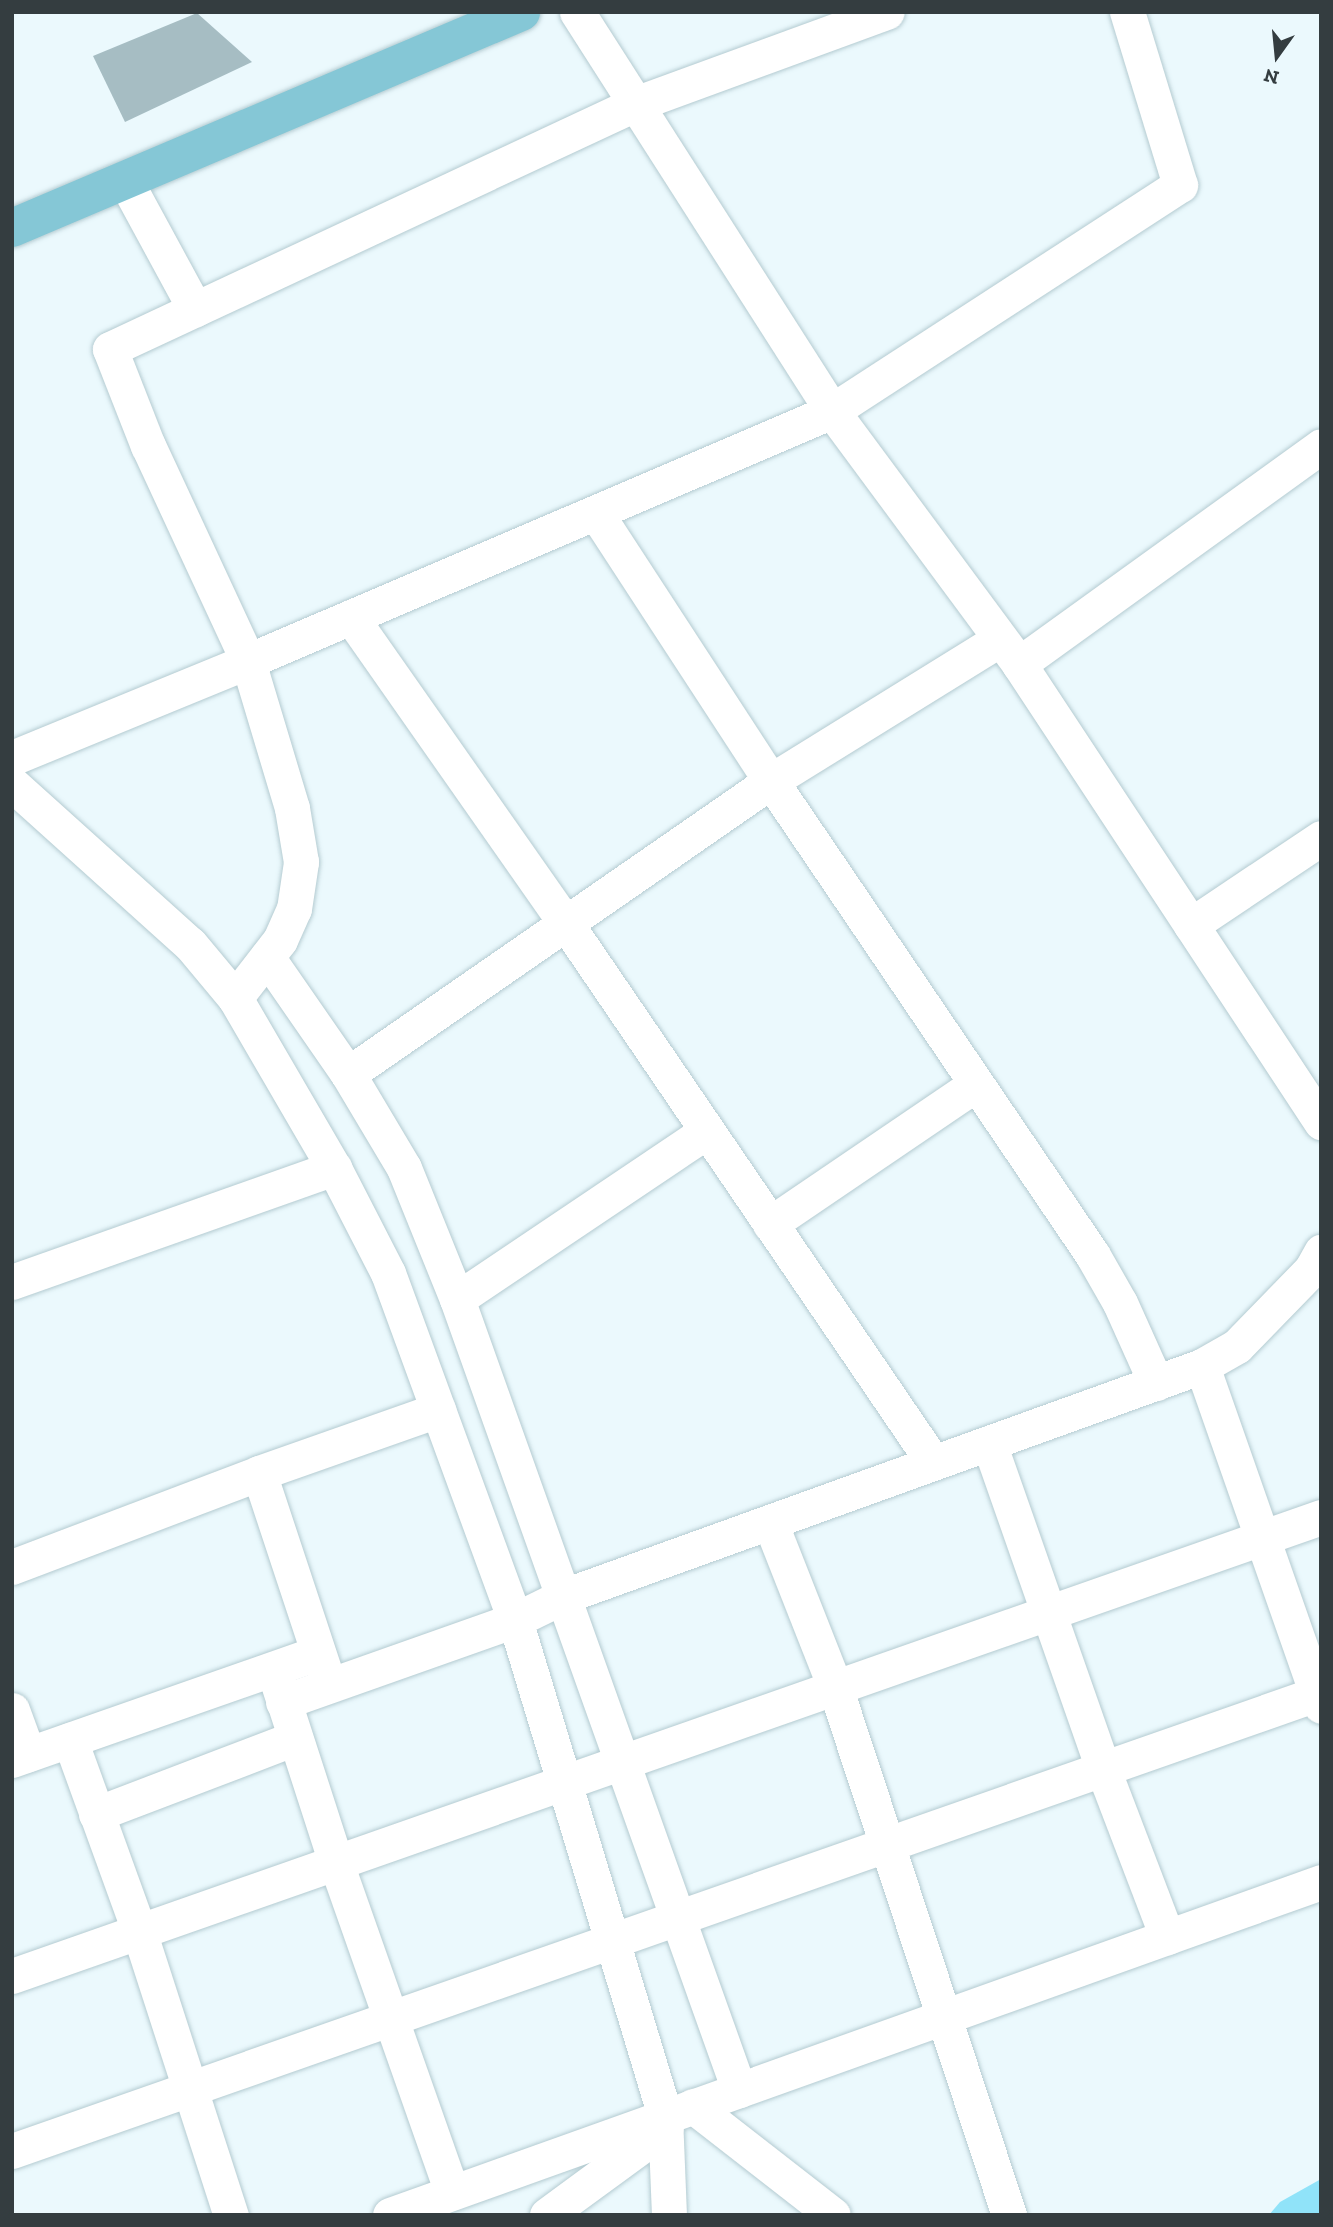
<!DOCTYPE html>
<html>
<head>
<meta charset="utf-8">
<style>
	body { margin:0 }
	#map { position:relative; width:1333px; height:2227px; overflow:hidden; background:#ebf9fd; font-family:"Zilla Slab",serif }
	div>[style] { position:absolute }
	.green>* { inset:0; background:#90e3f9 }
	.building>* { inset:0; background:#a6bdc3 }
	.roads { filter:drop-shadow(0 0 2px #b4cbd1) drop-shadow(0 0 2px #b4cbd1) }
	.minor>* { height:35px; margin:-17.5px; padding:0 17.5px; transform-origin:17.5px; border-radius:17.5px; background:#fff }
	.primary>* { height:38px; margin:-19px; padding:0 19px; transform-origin:19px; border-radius:19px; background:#85c7d6 }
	span { translate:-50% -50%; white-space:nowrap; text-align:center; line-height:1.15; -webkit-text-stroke:6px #ebf9fd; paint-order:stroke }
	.frame { position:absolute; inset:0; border:14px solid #343d40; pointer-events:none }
	.north { position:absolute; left:1242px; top:21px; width:70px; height:70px; -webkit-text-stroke:5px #ebf9fd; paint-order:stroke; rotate:195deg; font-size:19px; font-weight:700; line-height:28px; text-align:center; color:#343d40 }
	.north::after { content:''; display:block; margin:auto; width:24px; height:32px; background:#343d40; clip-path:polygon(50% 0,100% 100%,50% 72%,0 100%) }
</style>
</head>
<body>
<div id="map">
	<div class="green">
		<i style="clip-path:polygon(1321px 2179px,1321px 2215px,1269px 2215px,1280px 2202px)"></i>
	</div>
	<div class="building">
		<i style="clip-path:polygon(197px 13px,252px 62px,125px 122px,93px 56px)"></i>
	</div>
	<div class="roads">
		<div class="minor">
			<i style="left:577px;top:12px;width:474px;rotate:57.4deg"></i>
			<i style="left:832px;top:411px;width:315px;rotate:53.5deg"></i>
			<i style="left:1019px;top:664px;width:549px;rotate:56.6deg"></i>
			<i style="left:125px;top:180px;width:147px;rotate:61.5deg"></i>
			<i style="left:596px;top:513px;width:320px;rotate:56.9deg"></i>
			<i style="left:771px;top:781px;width:572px;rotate:55.84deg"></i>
			<i style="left:1092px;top:1254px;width:56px;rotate:60.3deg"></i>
			<i style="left:1120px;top:1303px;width:88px;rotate:65.8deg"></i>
			<i style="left:351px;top:617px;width:376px;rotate:55deg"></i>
			<i style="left:567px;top:925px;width:650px;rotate:55.72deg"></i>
			<i style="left:1019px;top:664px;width:372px;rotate:-35.8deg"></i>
			<i style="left:12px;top:758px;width:255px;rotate:-22.3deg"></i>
			<i style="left:248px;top:661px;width:635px;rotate:-23.17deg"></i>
			<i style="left:832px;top:411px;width:415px;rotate:-33deg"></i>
			<i style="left:1180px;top:185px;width:181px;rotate:-107deg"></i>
			<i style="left:12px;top:784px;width:239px;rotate:42deg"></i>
			<i style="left:190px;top:944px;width:70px;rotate:50.2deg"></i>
			<i style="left:235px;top:998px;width:197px;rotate:59.8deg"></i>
			<i style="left:334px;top:1168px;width:118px;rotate:62.8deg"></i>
			<i style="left:388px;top:1273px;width:370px;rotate:69.9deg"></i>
			<i style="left:515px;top:1620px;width:518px;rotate:73.17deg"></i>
			<i style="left:665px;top:2116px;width:99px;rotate:87.7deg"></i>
			<i style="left:1191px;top:925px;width:156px;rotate:-33.8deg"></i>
			<i style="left:267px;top:957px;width:142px;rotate:55.3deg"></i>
			<i style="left:348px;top:1074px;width:109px;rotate:59.2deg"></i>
			<i style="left:404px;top:1168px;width:141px;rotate:68deg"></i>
			<i style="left:457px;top:1299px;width:840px;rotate:70.38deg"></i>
			<i style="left:235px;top:998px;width:73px;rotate:-52.2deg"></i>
			<i style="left:280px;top:940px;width:34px;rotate:-66deg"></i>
			<i style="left:294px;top:909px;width:48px;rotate:-81.5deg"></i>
			<i style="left:301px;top:862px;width:55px;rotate:-99.5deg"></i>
			<i style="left:292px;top:808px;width:153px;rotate:-106.7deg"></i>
			<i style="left:248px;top:661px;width:237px;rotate:-114.9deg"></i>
			<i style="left:148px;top:446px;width:104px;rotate:-111.4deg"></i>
			<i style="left:110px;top:349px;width:579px;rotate:-25.02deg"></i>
			<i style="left:635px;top:104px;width:268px;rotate:-20.1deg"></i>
			<i style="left:348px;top:1074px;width:515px;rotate:-34.71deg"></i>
			<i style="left:771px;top:781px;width:269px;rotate:-31.8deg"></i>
			<i style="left:770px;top:1224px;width:249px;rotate:-34.2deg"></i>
			<i style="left:12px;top:1282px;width:342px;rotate:-19.5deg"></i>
			<i style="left:457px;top:1299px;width:301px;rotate:-33.9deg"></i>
			<i style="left:1202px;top:1366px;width:360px;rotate:70.7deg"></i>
			<i style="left:989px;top:1443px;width:345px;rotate:70.7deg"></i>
			<i style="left:1103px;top:1769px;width:180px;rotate:69.1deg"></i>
			<i style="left:259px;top:1473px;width:214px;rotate:71.7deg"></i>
			<i style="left:770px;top:1522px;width:177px;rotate:68.5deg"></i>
			<i style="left:835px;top:1687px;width:556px;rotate:71.76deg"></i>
			<i style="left:12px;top:1567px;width:264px;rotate:-20.8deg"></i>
			<i style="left:259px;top:1473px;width:190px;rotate:-19.4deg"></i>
			<i style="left:274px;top:1671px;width:202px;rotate:72.1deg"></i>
			<i style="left:336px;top:1863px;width:349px;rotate:70.6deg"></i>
			<i style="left:283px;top:1702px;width:246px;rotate:-19.5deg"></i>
			<i style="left:515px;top:1620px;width:55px;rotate:-26.1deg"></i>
			<i style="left:564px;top:1596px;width:678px;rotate:-19.82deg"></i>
			<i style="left:1202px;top:1366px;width:40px;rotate:-29.7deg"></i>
			<i style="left:1237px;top:1346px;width:106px;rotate:-45.8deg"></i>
			<i style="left:1311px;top:1270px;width:21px;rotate:-61deg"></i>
			<i style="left:12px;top:1710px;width:47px;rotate:70deg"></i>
			<i style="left:70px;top:1740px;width:203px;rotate:70.1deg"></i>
			<i style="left:139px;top:1931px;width:299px;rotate:72.1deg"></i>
			<i style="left:12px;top:1760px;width:323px;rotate:-19.3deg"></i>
			<i style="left:96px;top:1814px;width:213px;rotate:-20.9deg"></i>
			<i style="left:12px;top:1976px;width:1387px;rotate:-19.32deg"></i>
			<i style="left:693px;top:2106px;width:177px;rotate:37.9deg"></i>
			<i style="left:12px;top:2151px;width:1382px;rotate:-19.31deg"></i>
			<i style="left:390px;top:2215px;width:989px;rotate:-19.68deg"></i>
			<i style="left:547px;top:2215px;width:147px;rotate:-36.2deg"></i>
		</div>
		<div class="primary">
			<i style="left:12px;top:228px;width:553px;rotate:-22.99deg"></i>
		</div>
	</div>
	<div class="frame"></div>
	<div class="north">N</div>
</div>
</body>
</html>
